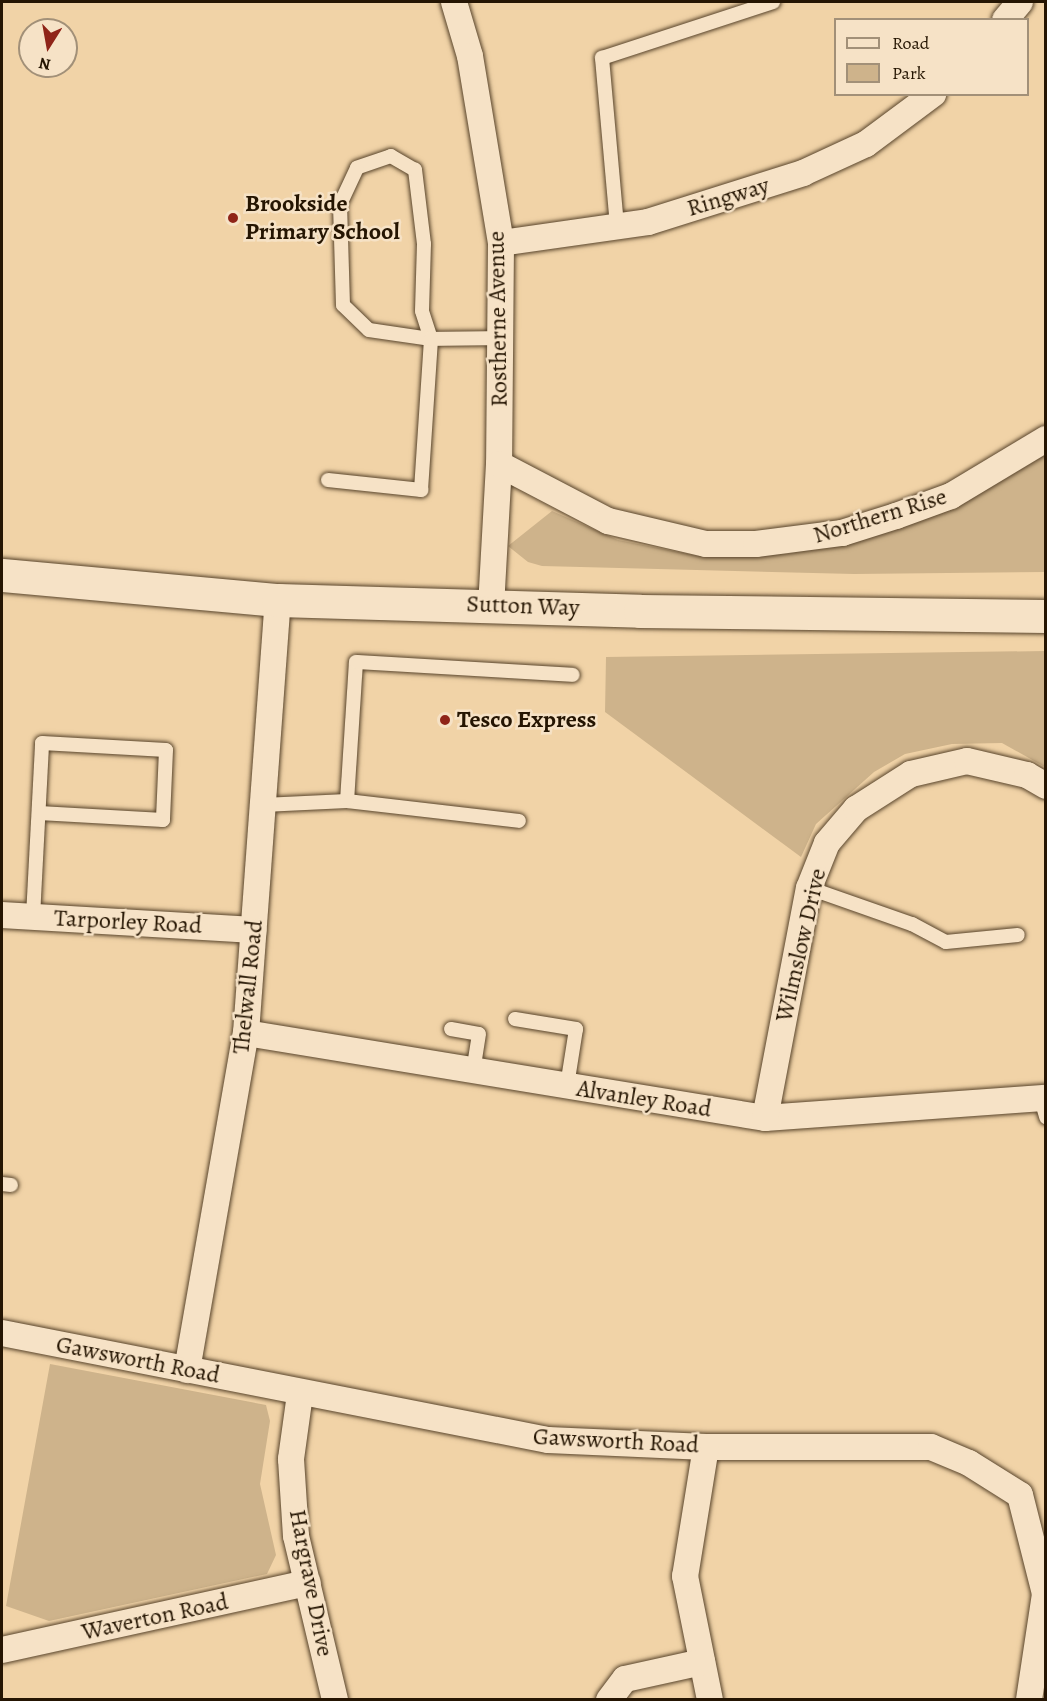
<!DOCTYPE html>
<html>
<head>
<meta charset="utf-8">
<style>
	body { margin:0 }
	#map { position:relative; width:1047px; height:1701px; overflow:hidden; background:#f1d3a7; font-family:Alegreya,serif }
	div>[style] { position:absolute }
	.green>* { inset:0; background:#ceb38b }
	.roads { filter:drop-shadow(0 0 2px #58442b) drop-shadow(0 0 2px #58442b) }
	.service>* { height:14px; margin:-7px; padding:0 7px; transform-origin:7px; border-radius:7px; background:#f6e2c6 }
	.minor>* { height:26px; margin:-13px; padding:0 13px; transform-origin:13px; border-radius:13px; background:#f6e2c6 }
	.secondary>* { height:33px; margin:-16.5px; padding:0 16.5px; transform-origin:16.5px; border-radius:16.5px; background:#f6e2c6 }
	.dots>* { width:16px; height:16px; translate:-50% -50%; box-sizing:border-box; border:3px solid #f6e2c6; border-radius:50% }
	span { translate:-50% -50%; white-space:nowrap; text-align:center; line-height:1.15; -webkit-text-stroke:5px #f6e2c6; paint-order:stroke }
	.street-label { font-size:24px; color:#251502 }
	.poi-label { font-size:24px; color:#251502; font-weight:700 }
	.left { translate:0 -50%; text-align:left }
	.frame { position:absolute; inset:0; border:3px solid #251502; pointer-events:none }
	.legend { position:absolute; left:834px; top:18px; width:195px; height:78px; box-sizing:border-box; background:#f6e2c6; border:2px solid #a29078; margin:0; padding:8px 10px; list-style:none; font-size:18px; color:#251502 }
	.legend li { display:flex; align-items:center; gap:12px; height:30px }
	.legend b { width:30px; border:2px solid #a29078 }
	.north { position:absolute; left:18px; top:18px; width:60px; height:60px; box-sizing:border-box; background:#f6e2c6; border:2px solid #a29078; border-radius:50%; rotate:191deg; font-size:16px; font-weight:700; line-height:24px; text-align:center; color:#251502 }
	.north::after { content:''; display:block; margin:auto; width:21px; height:27px; background:#8f2418; clip-path:polygon(50% 0,100% 100%,50% 72%,0 100%) }
</style>
</head>
<body>
<div id="map">
	<div class="green">
		<i style="clip-path:polygon(1045px 450px,1045px 572px,854px 574px,542px 566px,528px 562px,508px 546px,552px 511px,618px 540px,698px 556px,787px 554px,876px 535px)"></i>
		<i style="clip-path:polygon(1045px 651px,1045px 767px,1002px 743px,952px 744px,905px 754px,874px 772px,816px 824px,801px 857px,605px 712px,606px 657px)"></i>
		<i style="clip-path:polygon(50px 1364px,266px 1405px,270px 1421px,260px 1484px,276px 1555px,267px 1574px,49px 1621px,6px 1606px)"></i>
	</div>
	<div class="roads">
		<div class="service">
			<i style="left:617px;top:226px;width:169px;rotate:-95.1deg"></i>
			<i style="left:602px;top:58px;width:180px;rotate:-18.1deg"></i>
			<i style="left:328px;top:480px;width:94px;rotate:6.1deg"></i>
			<i style="left:421px;top:490px;width:151px;rotate:-86.2deg"></i>
			<i style="left:431px;top:339px;width:29px;rotate:-108deg"></i>
			<i style="left:422px;top:311px;width:67px;rotate:-88.3deg"></i>
			<i style="left:424px;top:244px;width:75px;rotate:-96.9deg"></i>
			<i style="left:415px;top:170px;width:28px;rotate:-150deg"></i>
			<i style="left:391px;top:156px;width:36px;rotate:161deg"></i>
			<i style="left:357px;top:168px;width:40px;rotate:115deg"></i>
			<i style="left:340px;top:204px;width:101px;rotate:88.3deg"></i>
			<i style="left:343px;top:305px;width:36px;rotate:44deg"></i>
			<i style="left:369px;top:330px;width:63px;rotate:8.3deg"></i>
			<i style="left:431px;top:339px;width:69px;rotate:-0.8deg"></i>
			<i style="left:347px;top:801px;width:173px;rotate:6.6deg"></i>
			<i style="left:263px;top:805px;width:84px;rotate:-2.7deg"></i>
			<i style="left:347px;top:801px;width:139px;rotate:-86.3deg"></i>
			<i style="left:356px;top:662px;width:217px;rotate:3.4deg"></i>
			<i style="left:809px;top:888px;width:109px;rotate:19.3deg"></i>
			<i style="left:912px;top:924px;width:38px;rotate:28deg"></i>
			<i style="left:946px;top:942px;width:72px;rotate:-5.6deg"></i>
			<i style="left:33px;top:917px;width:174px;rotate:-87deg"></i>
			<i style="left:42px;top:743px;width:124px;rotate:3.2deg"></i>
			<i style="left:166px;top:750px;width:70px;rotate:92.5deg"></i>
			<i style="left:163px;top:820px;width:124px;rotate:-176.8deg"></i>
			<i style="left:515px;top:1019px;width:62px;rotate:9.3deg"></i>
			<i style="left:576px;top:1029px;width:58px;rotate:99deg"></i>
			<i style="left:451px;top:1029px;width:28px;rotate:10deg"></i>
			<i style="left:479px;top:1034px;width:36px;rotate:99deg"></i>
			<i style="left:1041px;top:1099px;width:19px;rotate:74deg"></i>
			<i style="left:2px;top:1184px;width:9px;rotate:6deg"></i>
		</div>
		<div class="minor">
			<i style="left:454px;top:2px;width:56px;rotate:73.5deg"></i>
			<i style="left:470px;top:56px;width:190px;rotate:80.6deg"></i>
			<i style="left:501px;top:243px;width:221px;rotate:90.5deg"></i>
			<i style="left:499px;top:464px;width:141px;rotate:93.2deg"></i>
			<i style="left:1005px;top:20px;width:23px;rotate:-50deg"></i>
			<i style="left:501px;top:243px;width:148px;rotate:-8.1deg"></i>
			<i style="left:648px;top:222px;width:163px;rotate:-17.5deg"></i>
			<i style="left:803px;top:173px;width:69px;rotate:-24.7deg"></i>
			<i style="left:866px;top:144px;width:84px;rotate:-36.7deg"></i>
			<i style="left:499px;top:464px;width:123px;rotate:27.6deg"></i>
			<i style="left:608px;top:521px;width:101px;rotate:13.2deg"></i>
			<i style="left:706px;top:544px;width:50px"></i>
			<i style="left:756px;top:544px;width:87px;rotate:-7.3deg"></i>
			<i style="left:842px;top:533px;width:57px;rotate:-17.5deg"></i>
			<i style="left:896px;top:516px;width:59px;rotate:-20deg"></i>
			<i style="left:951px;top:496px;width:111px;rotate:-31deg"></i>
			<i style="left:2px;top:915px;width:252px;rotate:3.4deg"></i>
			<i style="left:246px;top:1033px;width:526px;rotate:9.3deg"></i>
			<i style="left:765px;top:1118px;width:282px;rotate:-4.1deg"></i>
			<i style="left:765px;top:1118px;width:234px;rotate:-79.2deg"></i>
			<i style="left:809px;top:888px;width:48px;rotate:-68.2deg"></i>
			<i style="left:827px;top:843px;width:45px;rotate:-49.5deg"></i>
			<i style="left:856px;top:809px;width:65px;rotate:-32.5deg"></i>
			<i style="left:911px;top:774px;width:57px;rotate:-13.1deg"></i>
			<i style="left:967px;top:761px;width:62px;rotate:13.1deg"></i>
			<i style="left:1027px;top:775px;width:22px;rotate:30deg"></i>
			<i style="left:2px;top:1333px;width:556px;rotate:11.09deg"></i>
			<i style="left:548px;top:1440px;width:158px;rotate:2.5deg"></i>
			<i style="left:706px;top:1447px;width:225px"></i>
			<i style="left:931px;top:1447px;width:41px;rotate:22.8deg"></i>
			<i style="left:969px;top:1463px;width:60px;rotate:32.1deg"></i>
			<i style="left:1020px;top:1495px;width:102px;rotate:75.8deg"></i>
			<i style="left:1045px;top:1594px;width:107px;rotate:98.6deg"></i>
			<i style="left:187px;top:1370px;width:342px;rotate:-80.1deg"></i>
			<i style="left:246px;top:1033px;width:434px;rotate:-85.8deg"></i>
			<i style="left:300px;top:1394px;width:66px;rotate:97.9deg"></i>
			<i style="left:291px;top:1459px;width:77px;rotate:86.3deg"></i>
			<i style="left:296px;top:1536px;width:169px;rotate:76.6deg"></i>
			<i style="left:706px;top:1447px;width:131px;rotate:99.2deg"></i>
			<i style="left:685px;top:1576px;width:126px;rotate:78.6deg"></i>
			<i style="left:2px;top:1650px;width:313px;rotate:-12.4deg"></i>
			<i style="left:609px;top:1700px;width:26px;rotate:-53deg"></i>
			<i style="left:625px;top:1679px;width:79px;rotate:-12.4deg"></i>
		</div>
		<div class="secondary">
			<i style="left:2px;top:575px;width:277px;rotate:5.2deg"></i>
			<i style="left:278px;top:600px;width:362px;rotate:1.7deg"></i>
			<i style="left:640px;top:611px;width:406px;rotate:0.7deg"></i>
		</div>
	</div>
	<div class="dots">
		<i style="left:233px;top:218px;background:#8f2418"></i>
		<i style="left:445px;top:720px;background:#8f2418"></i>
	</div>
	<div class="street-label">
		<span style="left:728px;top:197px;rotate:-17deg">Ringway</span>
		<span style="left:498px;top:319px;rotate:-91deg">Rostherne Avenue</span>
		<span style="left:880px;top:516px;rotate:-17deg">Northern Rise</span>
		<span style="left:523px;top:606px;rotate:2deg">Sutton Way</span>
		<span style="left:128px;top:922px;rotate:3deg">Tarporley Road</span>
		<span style="left:801px;top:945px;rotate:-77deg">Wilmslow Drive</span>
		<span style="left:248px;top:987px;rotate:-84deg">Thelwall Road</span>
		<span style="left:644px;top:1099px;rotate:9deg">Alvanley Road</span>
		<span style="left:138px;top:1360px;rotate:11deg">Gawsworth Road</span>
		<span style="left:616px;top:1441px;rotate:3deg">Gawsworth Road</span>
		<span style="left:311px;top:1583px;rotate:79deg">Hargrave Drive</span>
		<span style="left:155px;top:1617px;rotate:-12deg">Waverton Road</span>
	</div>
	<div class="poi-label">
		<span class="left" style="left:245px;top:218px">Brookside<br>Primary School</span>
		<span class="left" style="left:457px;top:720px">Tesco Express</span>
	</div>
	<div class="frame"></div>
	<ul class="legend">
	<li><b style="height:8px;background:#f6e2c6"></b>Road</li>
	<li><b style="height:16px;background:#ceb38b"></b>Park</li>
	</ul>
	<div class="north">N</div>
</div>
</body>
</html>
